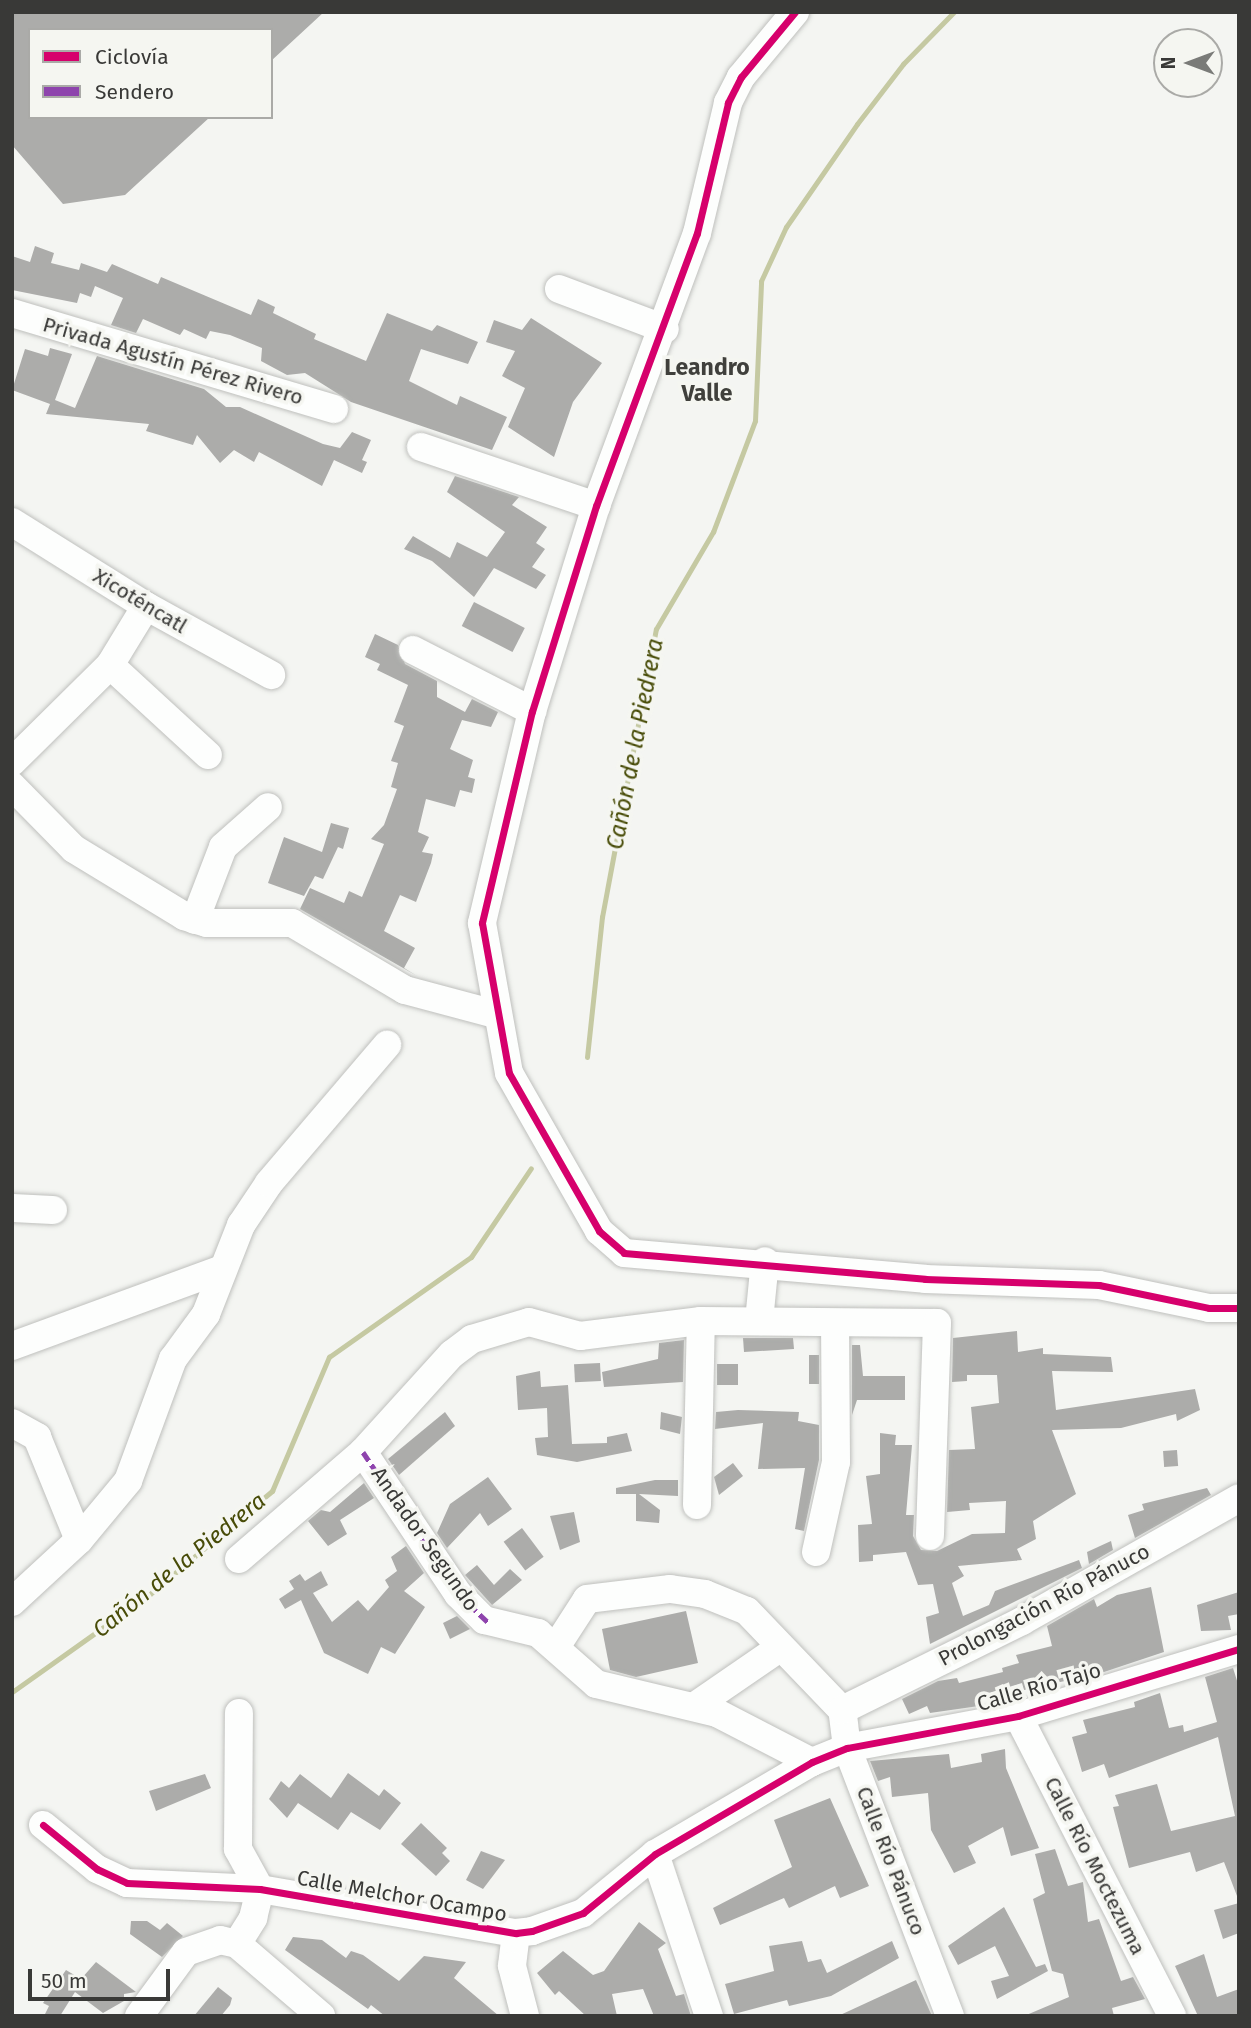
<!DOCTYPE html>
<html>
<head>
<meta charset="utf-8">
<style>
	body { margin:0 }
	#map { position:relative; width:1251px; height:2028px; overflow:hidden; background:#f4f5f2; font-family:"Fira Sans",sans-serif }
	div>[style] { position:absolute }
	.stream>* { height:5px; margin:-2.5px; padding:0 2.5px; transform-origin:2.5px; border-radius:2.5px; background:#c5c9a2 }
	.building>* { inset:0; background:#acacaa; transform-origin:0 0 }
	.roads { filter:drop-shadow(0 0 2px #bfc0bd) drop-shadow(0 0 2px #bfc0bd) }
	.minor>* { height:28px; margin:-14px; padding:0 14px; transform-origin:14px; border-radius:14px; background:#fdfefd }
	.quiet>* { height:5px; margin-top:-2.5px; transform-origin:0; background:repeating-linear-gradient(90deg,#8e44ad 0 10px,transparent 0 15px) }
	.cycleway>* { height:7px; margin:-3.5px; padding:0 3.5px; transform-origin:3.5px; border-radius:3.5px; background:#d6006c }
	span { translate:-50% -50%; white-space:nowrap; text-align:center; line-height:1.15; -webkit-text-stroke:7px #f5f6f1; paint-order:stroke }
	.street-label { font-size:21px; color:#393937 }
	.neighbourhood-label { font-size:23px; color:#40403c; font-weight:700 }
	.water-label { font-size:23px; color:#484c08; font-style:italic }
	.frame { position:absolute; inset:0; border:14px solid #393937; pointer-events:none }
	.legend { position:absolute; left:28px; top:28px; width:245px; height:91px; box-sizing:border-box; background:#f5f6f1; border:2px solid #aaaaa7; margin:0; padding:9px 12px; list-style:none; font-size:21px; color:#393937 }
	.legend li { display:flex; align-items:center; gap:14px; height:35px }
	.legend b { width:35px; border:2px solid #aaaaa7 }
	.north { position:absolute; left:1153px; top:28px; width:70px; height:70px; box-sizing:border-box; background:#f5f6f1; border:2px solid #aaaaa7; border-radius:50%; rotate:270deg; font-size:19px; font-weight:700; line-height:28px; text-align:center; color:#393937 }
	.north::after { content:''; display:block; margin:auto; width:24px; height:32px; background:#7a7b78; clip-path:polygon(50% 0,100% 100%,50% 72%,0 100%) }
	.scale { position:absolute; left:28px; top:1969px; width:142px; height:32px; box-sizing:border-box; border:4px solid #393937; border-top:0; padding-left:9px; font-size:21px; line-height:24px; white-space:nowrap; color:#393937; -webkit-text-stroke:5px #f5f6f1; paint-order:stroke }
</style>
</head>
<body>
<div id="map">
	<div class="stream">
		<i style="left:587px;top:1057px;width:141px;rotate:-83.9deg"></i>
		<i style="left:602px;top:917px;width:293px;rotate:-79.4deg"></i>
		<i style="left:656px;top:629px;width:113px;rotate:-59.6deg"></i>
		<i style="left:713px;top:532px;width:119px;rotate:-69.3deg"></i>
		<i style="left:755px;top:421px;width:140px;rotate:-87.5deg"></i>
		<i style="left:761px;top:281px;width:60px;rotate:-65.2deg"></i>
		<i style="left:786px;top:227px;width:125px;rotate:-55.4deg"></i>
		<i style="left:857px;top:124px;width:76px;rotate:-52.5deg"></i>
		<i style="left:903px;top:64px;width:73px;rotate:-45.6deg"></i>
		<i style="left:12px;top:1692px;width:169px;rotate:-35.4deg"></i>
		<i style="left:150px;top:1594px;width:160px;rotate:-40.2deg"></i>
		<i style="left:272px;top:1491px;width:146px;rotate:-67deg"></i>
		<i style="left:329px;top:1357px;width:174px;rotate:-35.2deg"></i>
		<i style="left:471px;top:1257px;width:107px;rotate:-56deg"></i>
	</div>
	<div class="building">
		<i style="clip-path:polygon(12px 12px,324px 12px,271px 61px,271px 30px,30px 30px,30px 117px,210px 117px,125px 195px,63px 204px,12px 145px)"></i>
		<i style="clip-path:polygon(35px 246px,54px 253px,51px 263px,79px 270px,81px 263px,107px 272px,112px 264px,158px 284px,161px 277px,251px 315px,258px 299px,275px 307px,273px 313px,316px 334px,314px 339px,366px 361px,387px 313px,432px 331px,437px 325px,478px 342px,468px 364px,421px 349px,409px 381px,457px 405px,460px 396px,507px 417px,492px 450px,351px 402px,305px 373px,287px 375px,261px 361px,262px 348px,230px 335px,210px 331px,206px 339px,184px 329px,180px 335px,143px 319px,136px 333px,111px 325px,123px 298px,95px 286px,91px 297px,80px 293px,77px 303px,12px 290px,12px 256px,30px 262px)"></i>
		<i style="clip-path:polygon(531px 318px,602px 363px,573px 402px,554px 457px,508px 427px,525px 388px,502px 376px,515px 351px,486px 342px,494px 320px,522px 330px)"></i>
		<i style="clip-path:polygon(50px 348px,72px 354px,55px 400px,75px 408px,97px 356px,204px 389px,226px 407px,240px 407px,323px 444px,340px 448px,352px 432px,371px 440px,362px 460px,367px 462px,362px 473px,334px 460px,322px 486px,259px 452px,254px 462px,234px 450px,220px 463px,197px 435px,193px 445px,146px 431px,149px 424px,46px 414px,50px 404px,12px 390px,25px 349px,48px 356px)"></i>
		<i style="clip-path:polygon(455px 476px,519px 497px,512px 505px,547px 527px,536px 543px,545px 549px,532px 567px,546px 575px,536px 589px,494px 568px,474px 597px,432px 561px,404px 549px,413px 536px,450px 558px,457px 542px,487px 557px,505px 532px,447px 492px)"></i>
		<i style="left:474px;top:602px;width:57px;height:27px;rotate:27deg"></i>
		<i style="clip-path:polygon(375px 634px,398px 645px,405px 664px,437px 681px,437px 697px,465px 712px,472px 699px,498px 712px,491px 727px,462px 720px,450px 749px,473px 760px,468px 777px,475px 779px,472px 793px,460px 790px,455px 807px,426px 799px,418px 832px,429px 837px,422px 852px,433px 854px,431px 863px,416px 902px,400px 895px,384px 931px,415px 948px,404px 968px,417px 976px,300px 909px,310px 888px,344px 903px,349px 891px,362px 897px,384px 844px,371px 839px,384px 825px,397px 789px,391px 787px,398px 763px,391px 761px,404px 726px,394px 722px,408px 685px,377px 670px,380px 664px,365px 657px)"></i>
		<i style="clip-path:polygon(331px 823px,349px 828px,343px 849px,338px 847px,323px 879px,315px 876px,304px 896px,268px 883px,284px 837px,322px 852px)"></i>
		<i style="clip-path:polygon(1017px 1331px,1018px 1352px,1043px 1348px,1043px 1354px,1111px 1357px,1113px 1372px,1052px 1371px,1056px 1410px,1195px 1389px,1200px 1410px,1177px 1421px,1176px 1414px,1121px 1428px,1052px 1430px,1076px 1494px,1033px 1521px,1036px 1539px,1017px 1549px,1022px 1560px,958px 1566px,964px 1576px,952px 1583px,963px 1616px,989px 1605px,995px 1591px,1079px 1560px,1082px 1568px,930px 1644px,926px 1617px,939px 1613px,933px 1584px,918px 1585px,906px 1552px,873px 1555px,873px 1561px,859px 1562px,858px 1525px,872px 1524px,866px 1476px,880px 1474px,880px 1433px,896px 1435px,895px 1445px,912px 1445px,906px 1515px,914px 1515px,913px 1536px,921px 1550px,937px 1551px,972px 1534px,1005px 1533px,1006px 1501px,969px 1503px,970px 1510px,947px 1512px,949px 1450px,975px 1449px,971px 1407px,999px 1403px,997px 1375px,967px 1375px,967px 1381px,952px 1382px,953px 1338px)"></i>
		<i style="clip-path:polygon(743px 1338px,793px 1338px,794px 1349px,744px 1352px)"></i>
		<i style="clip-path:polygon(684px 1340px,683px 1382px,604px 1387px,602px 1372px,658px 1359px,659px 1343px)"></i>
		<i style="clip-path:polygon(852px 1345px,860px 1345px,863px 1376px,905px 1376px,905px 1400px,857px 1400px,852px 1415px)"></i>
		<i style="left:819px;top:1355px;width:29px;height:10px;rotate:90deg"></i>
		<i style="left:600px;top:1363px;width:18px;height:26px;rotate:87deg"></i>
		<i style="left:717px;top:1364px;width:21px;height:21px"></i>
		<i style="clip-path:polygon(540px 1371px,541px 1387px,568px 1385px,572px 1444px,607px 1443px,607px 1437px,627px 1433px,632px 1451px,577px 1462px,537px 1455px,535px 1438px,548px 1437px,547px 1408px,518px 1410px,516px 1376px)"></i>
		<i style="clip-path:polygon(738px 1410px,799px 1412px,798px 1421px,819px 1425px,819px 1460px,804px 1531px,795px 1529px,805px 1468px,758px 1469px,763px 1423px,715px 1429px,716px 1412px)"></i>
		<i style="clip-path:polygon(445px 1412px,455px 1426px,399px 1475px,388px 1459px)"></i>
		<i style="clip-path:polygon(661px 1412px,682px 1417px,680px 1434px,660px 1429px)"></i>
		<i style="left:1177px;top:1450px;width:16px;height:14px;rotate:86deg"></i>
		<i style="clip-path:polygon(733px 1463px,743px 1476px,719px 1495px,714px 1477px)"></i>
		<i style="clip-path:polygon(488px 1477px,512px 1509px,488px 1526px,480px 1513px,447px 1548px,437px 1533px,450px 1504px)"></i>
		<i style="clip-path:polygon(655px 1480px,678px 1480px,678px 1496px,639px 1494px,660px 1510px,659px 1523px,636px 1521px,636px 1494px,616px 1494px,616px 1488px)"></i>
		<i style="clip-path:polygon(364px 1483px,374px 1498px,340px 1520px,347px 1534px,328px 1546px,308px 1521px,321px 1510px,330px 1512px)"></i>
		<i style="clip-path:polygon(1207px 1488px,1211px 1495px,1135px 1538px,1128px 1515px,1144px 1510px,1142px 1504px)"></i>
		<i style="clip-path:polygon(574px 1512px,580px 1542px,560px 1550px,550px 1516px)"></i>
		<i style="left:522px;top:1528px;width:36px;height:23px;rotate:53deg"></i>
		<i style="clip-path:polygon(1111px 1541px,1113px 1550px,1089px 1564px,1087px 1552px)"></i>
		<i style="clip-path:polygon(406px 1546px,424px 1573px,404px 1591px,425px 1607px,395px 1654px,381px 1647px,368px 1674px,324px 1653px,301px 1600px,285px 1609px,279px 1599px,294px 1589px,289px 1581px,300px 1574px,305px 1581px,321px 1571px,328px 1585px,313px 1593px,332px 1622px,358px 1600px,368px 1611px,389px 1587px,385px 1580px,397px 1571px,391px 1557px)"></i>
		<i style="clip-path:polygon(477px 1565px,494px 1585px,510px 1569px,522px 1580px,492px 1605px,465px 1575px)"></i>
		<i style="clip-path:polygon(1151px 1587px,1164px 1652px,1101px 1673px,1024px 1690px,1022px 1683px,982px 1695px,979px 1706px,930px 1713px,927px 1706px,909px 1714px,902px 1699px,938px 1681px,957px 1678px,959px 1683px,1003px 1672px,1002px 1668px,1019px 1663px,1016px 1655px,1052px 1646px,1047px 1626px,1094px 1599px,1097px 1607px,1117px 1595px)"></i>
		<i style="clip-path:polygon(1239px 1592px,1239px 1614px,1228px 1616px,1231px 1630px,1201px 1631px,1197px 1605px)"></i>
		<i style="clip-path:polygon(686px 1611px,698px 1663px,636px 1677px,610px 1670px,602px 1629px)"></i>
		<i style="clip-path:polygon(457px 1616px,470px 1629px,450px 1639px,443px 1623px)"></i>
		<i style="clip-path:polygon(1233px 1668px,1239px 1687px,1237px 1896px,1224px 1862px,1196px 1872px,1190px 1852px,1129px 1868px,1113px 1807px,1119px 1806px,1115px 1795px,1157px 1784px,1171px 1831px,1235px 1816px,1218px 1737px,1109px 1778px,1104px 1764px,1082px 1772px,1072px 1737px,1087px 1733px,1083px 1720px,1135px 1707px,1134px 1702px,1160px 1693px,1169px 1728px,1183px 1725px,1184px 1732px,1217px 1722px,1205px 1677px)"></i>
		<i style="clip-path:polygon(1005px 1749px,1006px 1768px,1039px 1848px,1011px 1856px,1003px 1827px,968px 1846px,976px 1863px,954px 1873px,931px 1830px,928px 1793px,892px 1797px,890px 1777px,878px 1781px,870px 1761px,949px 1754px,951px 1768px,982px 1762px,981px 1754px)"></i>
		<i style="clip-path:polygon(348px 1773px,379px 1796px,384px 1789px,401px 1803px,380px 1830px,351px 1812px,338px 1830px,298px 1803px,287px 1818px,269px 1799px,281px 1781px,289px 1788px,300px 1774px,331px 1798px)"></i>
		<i style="clip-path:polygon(205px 1774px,211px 1788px,156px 1811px,149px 1791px)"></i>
		<i style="clip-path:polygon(830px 1798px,869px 1886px,840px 1898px,835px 1886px,789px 1908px,784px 1898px,720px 1925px,713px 1908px,792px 1867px,774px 1820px)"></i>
		<i style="clip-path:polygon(421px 1823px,447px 1848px,442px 1853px,450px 1861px,436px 1876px,401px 1844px)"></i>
		<i style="clip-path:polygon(1055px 1849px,1068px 1886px,1083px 1882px,1088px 1922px,1099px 1919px,1121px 1981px,1133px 1977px,1145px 1999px,1112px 2008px,1114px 2016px,1024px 2016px,1069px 1997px,1063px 1974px,1052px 1971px,1033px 1899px,1045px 1893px,1035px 1854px)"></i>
		<i style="clip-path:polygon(481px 1851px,505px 1860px,483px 1889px,466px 1880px)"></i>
		<i style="clip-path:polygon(1239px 1903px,1239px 1933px,1223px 1939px,1214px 1910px)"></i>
		<i style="clip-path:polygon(1004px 1907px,1036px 1967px,1045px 1964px,1048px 1971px,997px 1999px,991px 1981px,1009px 1976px,995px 1946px,958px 1965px,948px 1946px)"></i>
		<i style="clip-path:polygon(131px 1921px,147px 1921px,160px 1930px,167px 1923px,183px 1936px,162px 1957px,130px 1934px)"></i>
		<i style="clip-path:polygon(639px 1922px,666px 1943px,658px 1949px,676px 1996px,684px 1994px,691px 2016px,654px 2016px,643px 1989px,612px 1994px,617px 2016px,586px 2016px,559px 1991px,555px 1995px,537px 1973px,563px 1951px,593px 1975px,604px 1971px)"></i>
		<i style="clip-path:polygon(293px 1937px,322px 1940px,346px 1958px,351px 1951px,363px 1955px,399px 1981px,424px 1956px,466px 1962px,454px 1978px,499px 2016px,385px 2016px,371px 2005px,368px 2009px,285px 1950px)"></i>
		<i style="clip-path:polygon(802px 1941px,808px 1962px,821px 1959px,827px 1973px,892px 1941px,899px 1958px,831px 1996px,789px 2006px,787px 2000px,734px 2014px,725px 1984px,774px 1971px,769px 1946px)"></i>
		<i style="clip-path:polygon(1204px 1954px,1217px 1997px,1239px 1989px,1239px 2016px,1198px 2016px,1175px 1966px)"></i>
		<i style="clip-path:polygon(96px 1962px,136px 1992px,124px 1994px,124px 2001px,103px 2013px,75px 1992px,60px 2016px,44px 2016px,49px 2006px,43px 2003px,66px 1970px,81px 1979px)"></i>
		<i style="clip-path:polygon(916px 1980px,932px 2016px,838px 2016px)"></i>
		<i style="clip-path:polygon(218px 1987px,232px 1998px,230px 2005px,221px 2016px,194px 2016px)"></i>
	</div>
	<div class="roads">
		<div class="minor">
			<i style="left:795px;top:12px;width:85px;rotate:129.7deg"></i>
			<i style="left:741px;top:77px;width:29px;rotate:117deg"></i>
			<i style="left:728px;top:103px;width:134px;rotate:103.4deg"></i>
			<i style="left:697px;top:233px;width:291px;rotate:110.3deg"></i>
			<i style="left:596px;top:506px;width:215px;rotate:107.3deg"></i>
			<i style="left:532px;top:711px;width:218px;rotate:103.3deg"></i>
			<i style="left:482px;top:923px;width:152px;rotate:79.8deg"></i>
			<i style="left:509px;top:1073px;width:182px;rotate:60.3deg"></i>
			<i style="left:599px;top:1231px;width:33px;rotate:41deg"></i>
			<i style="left:624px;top:1253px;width:302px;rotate:4.9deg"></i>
			<i style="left:925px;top:1279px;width:174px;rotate:2deg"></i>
			<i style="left:1099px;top:1285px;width:112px;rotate:11.8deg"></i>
			<i style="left:1209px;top:1308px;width:30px"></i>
			<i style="left:559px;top:289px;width:113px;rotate:20.7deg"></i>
			<i style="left:12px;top:313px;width:336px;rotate:16.6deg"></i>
			<i style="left:421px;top:447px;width:185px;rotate:18.6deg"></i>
			<i style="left:12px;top:522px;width:158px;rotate:32.1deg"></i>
			<i style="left:146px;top:606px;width:143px;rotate:28.9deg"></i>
			<i style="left:413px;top:650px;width:134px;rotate:27.1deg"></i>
			<i style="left:110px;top:665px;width:133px;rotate:42.6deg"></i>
			<i style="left:12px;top:762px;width:138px;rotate:-44.7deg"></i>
			<i style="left:110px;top:665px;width:69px;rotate:-58.6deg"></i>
			<i style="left:12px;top:786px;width:88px;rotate:45.5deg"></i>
			<i style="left:74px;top:849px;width:129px;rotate:31.3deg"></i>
			<i style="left:184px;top:916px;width:24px;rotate:17deg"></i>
			<i style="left:207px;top:923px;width:85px"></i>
			<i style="left:292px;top:923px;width:131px;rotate:30.7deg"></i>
			<i style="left:405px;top:990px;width:96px;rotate:15deg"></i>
			<i style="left:195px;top:920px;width:78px;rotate:-69deg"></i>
			<i style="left:223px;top:847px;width:60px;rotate:-41.6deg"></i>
			<i style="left:12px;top:1208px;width:41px;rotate:2.8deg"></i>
			<i style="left:759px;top:1321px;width:60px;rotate:-84.3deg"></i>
			<i style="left:12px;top:1346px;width:224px;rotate:-20.1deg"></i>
			<i style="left:12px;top:1423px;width:29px;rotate:29deg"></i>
			<i style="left:37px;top:1437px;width:111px;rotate:67.8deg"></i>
			<i style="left:363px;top:1452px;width:171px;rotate:56.2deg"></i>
			<i style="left:458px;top:1594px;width:37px;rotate:45deg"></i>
			<i style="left:484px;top:1620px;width:56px;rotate:13.5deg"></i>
			<i style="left:538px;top:1633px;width:77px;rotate:41.3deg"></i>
			<i style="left:596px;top:1684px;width:124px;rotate:13.5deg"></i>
			<i style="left:717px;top:1713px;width:107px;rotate:27.3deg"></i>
			<i style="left:697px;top:1505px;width:184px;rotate:-88.8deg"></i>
			<i style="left:816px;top:1552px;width:92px;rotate:-77.5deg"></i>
			<i style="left:836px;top:1462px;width:137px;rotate:-90.4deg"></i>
			<i style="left:239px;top:1559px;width:164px;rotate:-40.8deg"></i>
			<i style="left:363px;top:1452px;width:132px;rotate:-47.8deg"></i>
			<i style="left:452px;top:1354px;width:25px;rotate:-37deg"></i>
			<i style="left:472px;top:1339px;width:59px;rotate:-16.6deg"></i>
			<i style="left:529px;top:1322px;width:53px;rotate:15.4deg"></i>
			<i style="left:580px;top:1336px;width:122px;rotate:-7.1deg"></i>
			<i style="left:701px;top:1321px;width:236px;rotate:0.5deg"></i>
			<i style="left:937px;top:1323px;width:213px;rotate:91.9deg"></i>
			<i style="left:12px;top:1602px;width:91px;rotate:-42.8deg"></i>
			<i style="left:79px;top:1540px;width:77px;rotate:-50.3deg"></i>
			<i style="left:128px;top:1481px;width:130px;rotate:-69.8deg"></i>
			<i style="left:173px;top:1359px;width:56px;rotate:-53.7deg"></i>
			<i style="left:206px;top:1314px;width:96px;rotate:-68.5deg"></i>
			<i style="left:241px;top:1225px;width:50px;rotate:-56.3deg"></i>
			<i style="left:269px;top:1183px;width:182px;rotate:-49.5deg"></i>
			<i style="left:556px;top:1647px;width:57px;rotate:-57.1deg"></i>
			<i style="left:587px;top:1599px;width:84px;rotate:-6.9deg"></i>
			<i style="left:670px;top:1589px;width:35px;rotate:8deg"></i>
			<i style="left:705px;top:1594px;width:45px;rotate:22deg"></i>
			<i style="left:747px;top:1611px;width:137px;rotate:46.2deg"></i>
			<i style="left:695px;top:1706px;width:104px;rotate:-34.5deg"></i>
			<i style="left:1018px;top:1716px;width:337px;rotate:62.8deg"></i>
			<i style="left:43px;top:1825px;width:70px;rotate:39.2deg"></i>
			<i style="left:97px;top:1869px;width:33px;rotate:25deg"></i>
			<i style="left:127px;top:1883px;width:133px;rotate:2.6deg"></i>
			<i style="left:260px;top:1889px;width:260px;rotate:9.8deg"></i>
			<i style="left:516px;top:1933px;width:16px;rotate:-7deg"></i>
			<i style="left:532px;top:1931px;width:54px;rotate:-19.4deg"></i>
			<i style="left:583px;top:1913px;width:93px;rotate:-39.3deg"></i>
			<i style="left:655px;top:1854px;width:182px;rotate:-30.4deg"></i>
			<i style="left:812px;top:1762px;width:38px;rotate:-22deg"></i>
			<i style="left:847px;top:1748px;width:174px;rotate:-10.6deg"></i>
			<i style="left:1018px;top:1716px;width:231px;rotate:-16.9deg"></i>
			<i style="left:655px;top:1854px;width:171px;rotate:71.6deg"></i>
			<i style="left:516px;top:1933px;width:33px;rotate:97deg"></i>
			<i style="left:512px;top:1966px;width:52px;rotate:75.4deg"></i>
			<i style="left:237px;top:1944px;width:31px;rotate:-58deg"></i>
			<i style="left:253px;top:1918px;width:30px;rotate:-76deg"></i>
			<i style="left:260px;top:1889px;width:46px;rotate:-118.8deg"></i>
			<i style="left:238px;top:1849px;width:136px;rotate:-89.6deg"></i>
			<i style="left:139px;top:2016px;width:79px;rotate:-53.7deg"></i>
			<i style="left:186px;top:1952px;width:36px;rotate:-19deg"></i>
			<i style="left:220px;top:1940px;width:17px;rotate:13deg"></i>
			<i style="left:237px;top:1944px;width:111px;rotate:40.6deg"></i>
			<i style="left:950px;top:2016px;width:287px;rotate:-111deg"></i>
			<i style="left:847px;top:1748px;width:38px;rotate:-97deg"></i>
			<i style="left:842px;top:1710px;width:201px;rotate:-26.3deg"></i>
			<i style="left:1022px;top:1621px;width:249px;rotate:-29.5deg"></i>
		</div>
	</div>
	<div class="quiet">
		<i style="left:363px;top:1452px;width:171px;rotate:56.2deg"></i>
		<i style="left:458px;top:1594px;width:44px;rotate:43.2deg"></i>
	</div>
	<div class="cycleway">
		<i style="left:795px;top:12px;width:85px;rotate:129.7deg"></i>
		<i style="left:741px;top:77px;width:29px;rotate:117deg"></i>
		<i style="left:728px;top:103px;width:134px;rotate:103.4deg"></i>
		<i style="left:697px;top:233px;width:291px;rotate:110.3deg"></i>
		<i style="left:596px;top:506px;width:215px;rotate:107.3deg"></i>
		<i style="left:532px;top:711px;width:218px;rotate:103.3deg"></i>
		<i style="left:482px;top:923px;width:152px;rotate:79.8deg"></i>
		<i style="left:509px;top:1073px;width:182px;rotate:60.3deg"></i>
		<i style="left:599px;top:1231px;width:33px;rotate:41deg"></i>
		<i style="left:624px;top:1253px;width:302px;rotate:4.9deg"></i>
		<i style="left:925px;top:1279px;width:174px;rotate:2deg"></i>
		<i style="left:1099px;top:1285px;width:112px;rotate:11.8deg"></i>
		<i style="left:1209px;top:1308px;width:30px"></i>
		<i style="left:43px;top:1825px;width:70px;rotate:39.2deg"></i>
		<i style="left:97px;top:1869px;width:33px;rotate:25deg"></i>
		<i style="left:127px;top:1883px;width:133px;rotate:2.6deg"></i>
		<i style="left:260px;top:1889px;width:260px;rotate:9.8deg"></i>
		<i style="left:516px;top:1933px;width:16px;rotate:-7deg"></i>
		<i style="left:532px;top:1931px;width:54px;rotate:-19.4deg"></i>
		<i style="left:583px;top:1913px;width:93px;rotate:-39.3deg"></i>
		<i style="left:655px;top:1854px;width:182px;rotate:-30.4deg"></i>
		<i style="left:812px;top:1762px;width:38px;rotate:-22deg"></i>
		<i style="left:847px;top:1748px;width:174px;rotate:-10.6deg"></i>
		<i style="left:1018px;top:1716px;width:231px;rotate:-16.9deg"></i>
	</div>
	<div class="street-label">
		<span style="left:173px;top:361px;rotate:16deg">Privada Agustín Pérez Rivero</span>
		<span style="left:140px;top:601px;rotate:31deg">Xicoténcatl</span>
		<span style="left:425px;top:1539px;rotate:55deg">Andador Segundo</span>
		<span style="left:1044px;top:1605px;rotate:-28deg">Prolongación Río Pánuco</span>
		<span style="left:1039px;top:1687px;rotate:-16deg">Calle Río Tajo</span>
		<span style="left:891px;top:1861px;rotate:69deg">Calle Río Pánuco</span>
		<span style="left:1095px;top:1866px;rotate:63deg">Calle Río Moctezuma</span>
		<span style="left:402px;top:1896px;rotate:10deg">Calle Melchor Ocampo</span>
	</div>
	<div class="neighbourhood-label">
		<span style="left:707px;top:380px">Leandro<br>Valle</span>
	</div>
	<div class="water-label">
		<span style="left:635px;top:744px;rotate:-79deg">Cañón de la Piedrera</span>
		<span style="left:179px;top:1565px;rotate:-39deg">Cañón de la Piedrera</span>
	</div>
	<div class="frame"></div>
	<ul class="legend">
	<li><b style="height:9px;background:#d6006c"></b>Ciclovía</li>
	<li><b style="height:9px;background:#8e44ad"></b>Sendero</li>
	</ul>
	<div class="north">N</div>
	<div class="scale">50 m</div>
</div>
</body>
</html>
